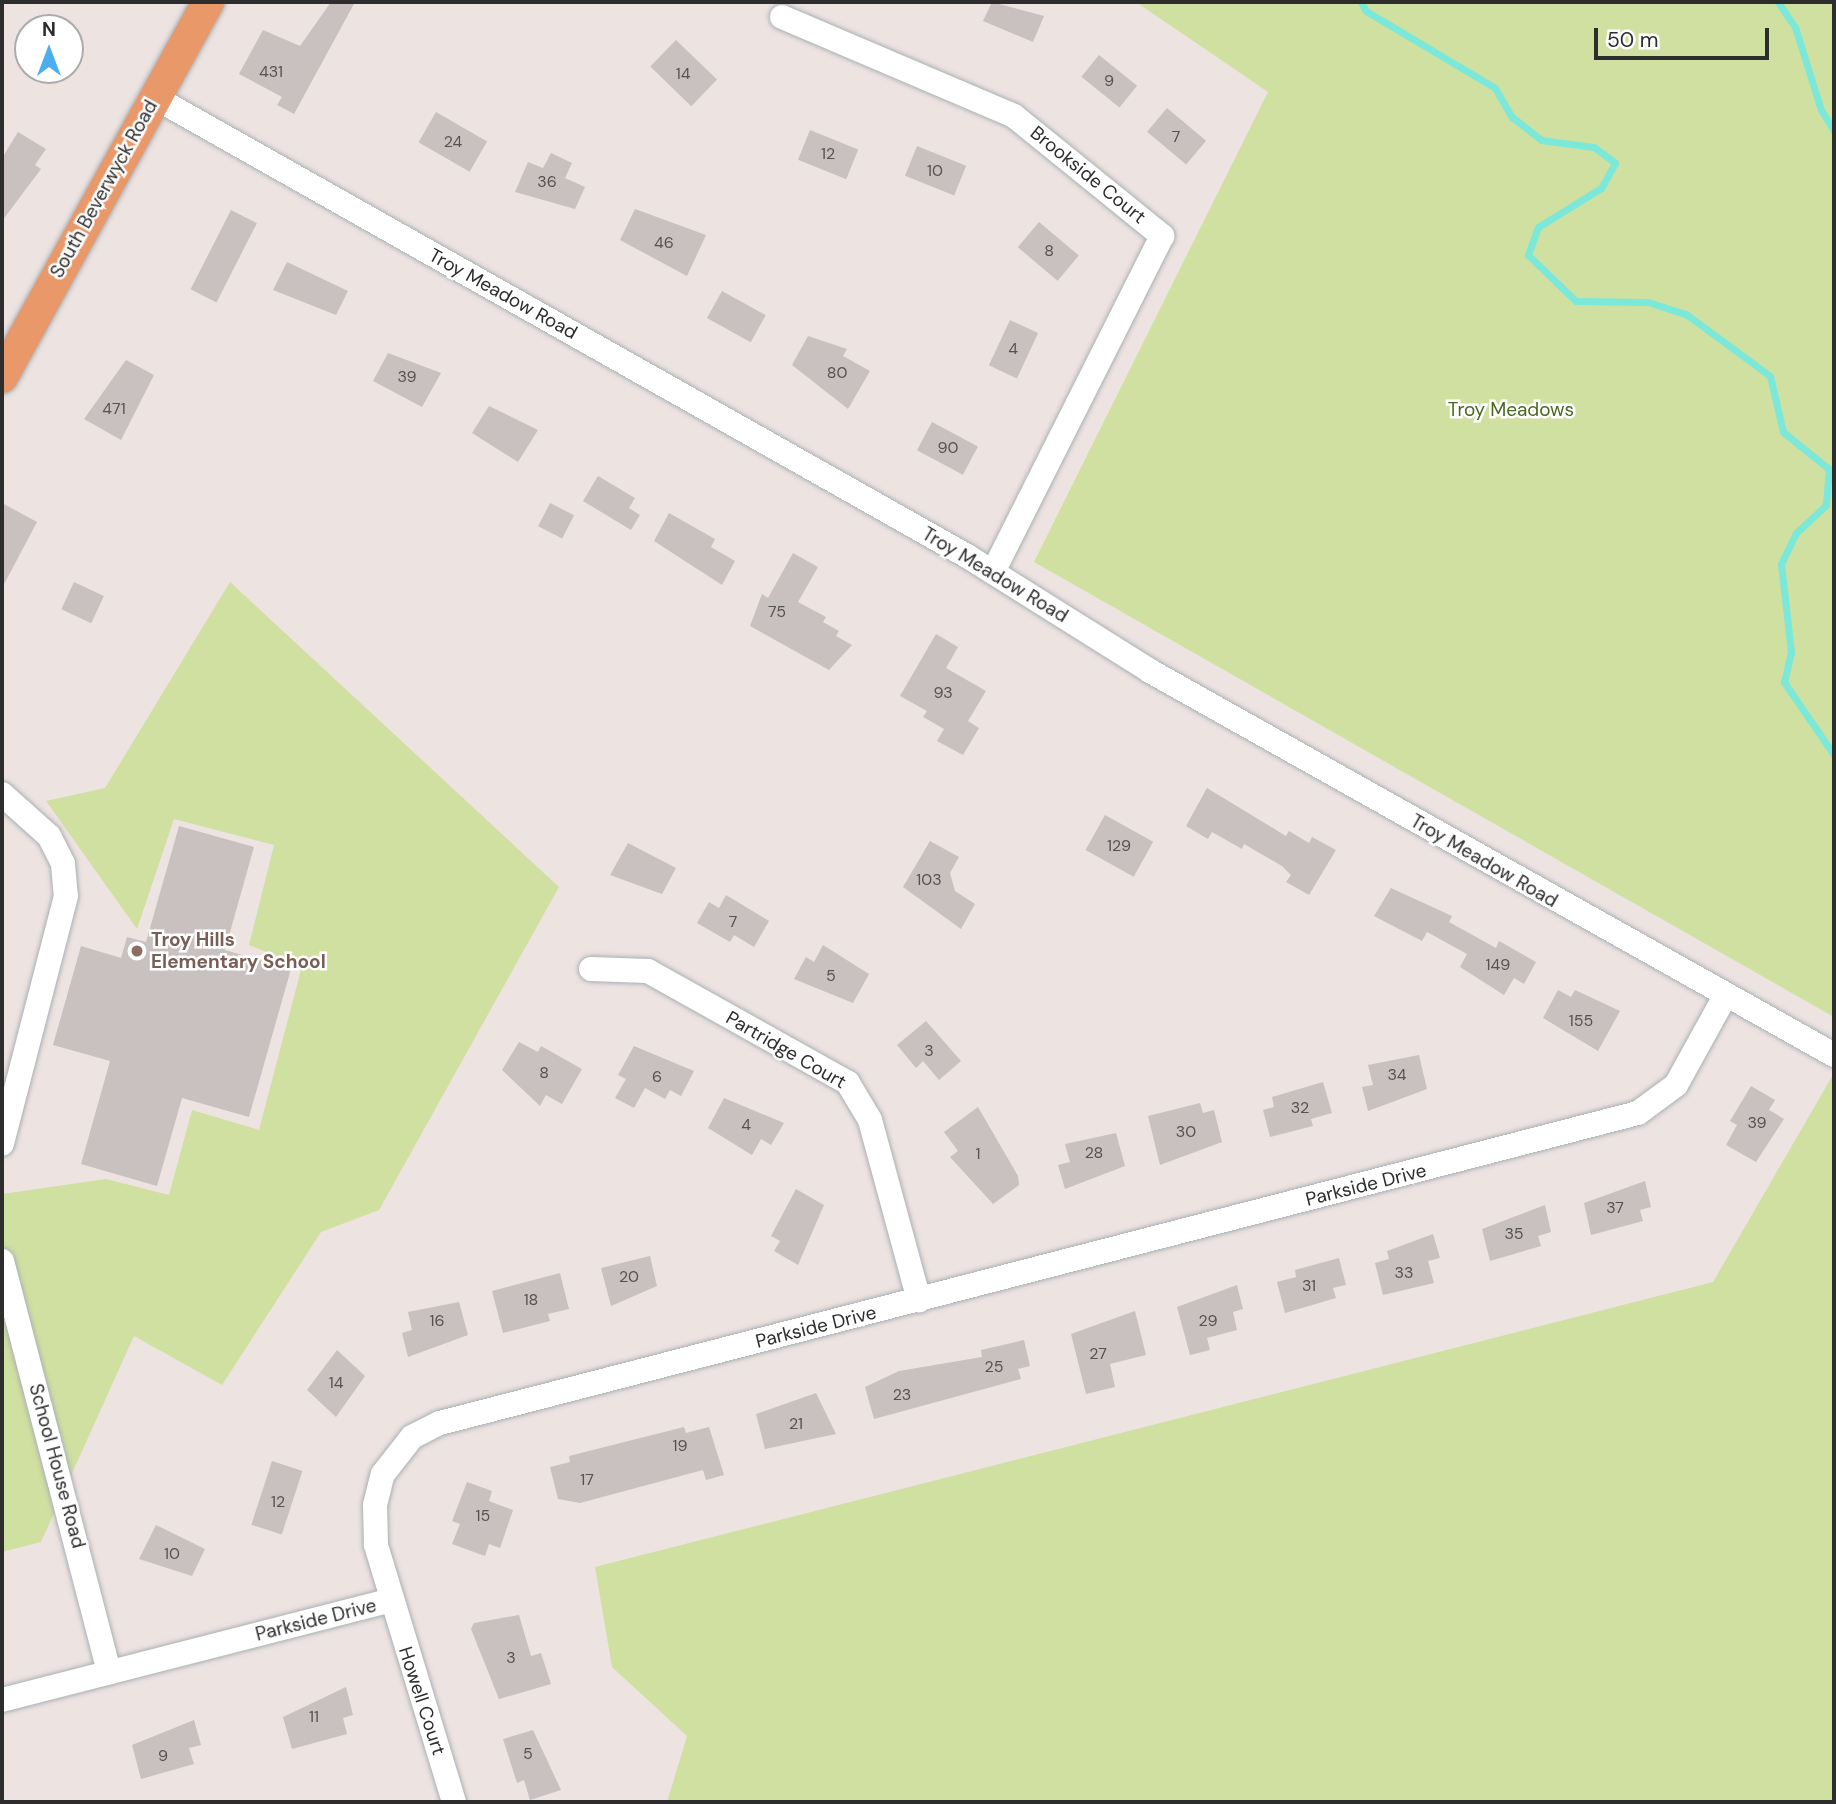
<!DOCTYPE html>
<html>
<head>
<meta charset="utf-8">
<style>
	body { margin:0 }
	#map { position:relative; width:1836px; height:1804px; overflow:hidden; background:#ede3e1; font-family:"DM Sans",sans-serif }
	div>[style] { position:absolute }
	.green>* { inset:0; background:#d0e0a1 }
	.stream>* { height:7px; margin:-3.5px; padding:0 3.5px; transform-origin:3.5px; border-radius:3.5px; background:#7be8d9 }
	.building>* { inset:0; background:#c9c1bf; transform-origin:0 0 }
	.roads { filter:drop-shadow(0 0 2px #aab0b4) drop-shadow(0 0 2px #aab0b4) }
	.minor>* { height:24px; margin:-12px; padding:0 12px; transform-origin:12px; border-radius:12px; background:#fff }
	.major>* { height:32px; margin:-16px; padding:0 16px; transform-origin:16px; border-radius:16px; background:#e9986a }
	.dots>* { width:19px; height:19px; translate:-50% -50%; box-sizing:border-box; border:4px solid #fff; border-radius:50% }
	span { translate:-50% -50%; white-space:nowrap; text-align:center; line-height:1.15; -webkit-text-stroke:5px #fff; paint-order:stroke }
	.number-label { font-size:16px; color:#545252 }
	.number-label span { -webkit-text-stroke-width:0 }
	.street-label { font-size:19px; color:#2d2d2d }
	.park-label { font-size:19px; color:#4c6720 }
	.education-label { font-size:19px; color:#785e54; font-weight:700 }
	.left { translate:0 -50%; text-align:left }
	.frame { position:absolute; inset:0; border:4px solid #2d2d2d; pointer-events:none }
	.north { position:absolute; left:14px; top:14px; width:70px; height:70px; box-sizing:border-box; background:#fff; border:2px solid #ababab; border-radius:50%; rotate:0deg; font-size:19px; font-weight:700; line-height:28px; text-align:center; color:#2d2d2d }
	.north::after { content:''; display:block; margin:auto; width:24px; height:32px; background:#4cadef; clip-path:polygon(50% 0,100% 100%,50% 72%,0 100%) }
	.scale { position:absolute; left:1594px; top:28px; width:175px; height:32px; box-sizing:border-box; border:4px solid #2d2d2d; border-top:0; padding-left:9px; font-size:21px; line-height:24px; white-space:nowrap; color:#2d2d2d; -webkit-text-stroke:5px #fff; paint-order:stroke }
</style>
</head>
<body>
<div id="map">
	<div class="green">
		<i style="clip-path:polygon(1136px 2px,1834px 2px,1834px 1017px,1034px 562px,1268px 92px)"></i>
		<i style="clip-path:polygon(230px 582px,559px 887px,379px 1210px,321px 1232px,222px 1385px,134px 1336px,41px 1542px,2px 1552px,2px 1194px,106px 1179px,169px 1195px,192px 1110px,259px 1130px,302px 966px,249px 945px,274px 845px,174px 819px,137px 929px,46px 801px,105px 788px)"></i>
		<i style="clip-path:polygon(1834px 1073px,1834px 1802px,667px 1802px,687px 1736px,612px 1667px,595px 1567px,1713px 1282px)"></i>
	</div>
	<div class="stream">
		<i style="left:1361px;top:2px;width:10px;rotate:61deg"></i>
		<i style="left:1366px;top:11px;width:150px;rotate:30.8deg"></i>
		<i style="left:1495px;top:88px;width:34px;rotate:60deg"></i>
		<i style="left:1512px;top:117px;width:37px;rotate:38deg"></i>
		<i style="left:1541px;top:140px;width:53px;rotate:7.5deg"></i>
		<i style="left:1594px;top:147px;width:26px;rotate:37deg"></i>
		<i style="left:1615px;top:163px;width:29px;rotate:119deg"></i>
		<i style="left:1601px;top:188px;width:74px;rotate:148.2deg"></i>
		<i style="left:1538px;top:227px;width:30px;rotate:110deg"></i>
		<i style="left:1528px;top:255px;width:66px;rotate:43.8deg"></i>
		<i style="left:1576px;top:301px;width:72px;rotate:0.8deg"></i>
		<i style="left:1648px;top:302px;width:40px;rotate:18deg"></i>
		<i style="left:1686px;top:314px;width:104px;rotate:36.4deg"></i>
		<i style="left:1770px;top:376px;width:57px;rotate:76.9deg"></i>
		<i style="left:1783px;top:432px;width:59px;rotate:38.8deg"></i>
		<i style="left:1829px;top:469px;width:36px;rotate:95deg"></i>
		<i style="left:1826px;top:505px;width:41px;rotate:137deg"></i>
		<i style="left:1796px;top:533px;width:34px;rotate:116deg"></i>
		<i style="left:1781px;top:564px;width:89px;rotate:83.5deg"></i>
		<i style="left:1791px;top:652px;width:31px;rotate:103deg"></i>
		<i style="left:1784px;top:682px;width:88px;rotate:55.6deg"></i>
		<i style="left:1778px;top:2px;width:30px;rotate:56deg"></i>
		<i style="left:1795px;top:27px;width:87px;rotate:72.6deg"></i>
		<i style="left:1821px;top:110px;width:25px;rotate:58deg"></i>
	</div>
	<div class="building">
		<i style="clip-path:polygon(331px 2px,355px 2px,294px 114px,277px 105px,282px 97px,239px 74px,263px 30px,300px 46px)"></i>
		<i style="clip-path:polygon(992px 2px,1044px 16px,1033px 42px,983px 21px)"></i>
		<i style="left:676px;top:40px;width:57px;height:37px;rotate:44deg"></i>
		<i style="left:1099px;top:55px;width:49px;height:28px;rotate:39deg"></i>
		<i style="left:1167px;top:108px;width:51px;height:31px;rotate:40deg"></i>
		<i style="left:436px;top:112px;width:59px;height:35px;rotate:30deg"></i>
		<i style="left:810px;top:130px;width:52px;height:32px;rotate:22deg"></i>
		<i style="clip-path:polygon(18px 132px,46px 149px,35px 165px,41px 169px,2px 221px,2px 158px)"></i>
		<i style="left:917px;top:146px;width:53px;height:32px;rotate:22deg"></i>
		<i style="clip-path:polygon(551px 153px,572px 163px,565px 178px,585px 187px,575px 209px,515px 192px,528px 162px,543px 168px)"></i>
		<i style="clip-path:polygon(635px 209px,706px 235px,687px 276px,620px 240px)"></i>
		<i style="left:231px;top:210px;width:29px;height:89px;rotate:27deg"></i>
		<i style="left:1039px;top:222px;width:52px;height:33px;rotate:40deg"></i>
		<i style="clip-path:polygon(287px 262px,348px 291px,336px 315px,273px 290px)"></i>
		<i style="left:722px;top:291px;width:50px;height:31px;rotate:29deg"></i>
		<i style="left:1010px;top:320px;width:31px;height:50px;rotate:25deg"></i>
		<i style="clip-path:polygon(808px 336px,847px 349px,843px 356px,870px 371px,848px 409px,792px 365px)"></i>
		<i style="clip-path:polygon(388px 353px,441px 373px,422px 407px,373px 381px)"></i>
		<i style="clip-path:polygon(126px 360px,154px 375px,121px 440px,84px 419px)"></i>
		<i style="clip-path:polygon(489px 406px,538px 430px,518px 462px,472px 433px)"></i>
		<i style="left:932px;top:422px;width:52px;height:32px;rotate:28deg"></i>
		<i style="clip-path:polygon(598px 476px,635px 498px,629px 508px,640px 515px,631px 530px,583px 501px)"></i>
		<i style="clip-path:polygon(2px 503px,37px 522px,2px 588px)"></i>
		<i style="left:550px;top:503px;width:27px;height:26px;rotate:27deg"></i>
		<i style="clip-path:polygon(669px 513px,715px 539px,711px 547px,735px 561px,722px 585px,654px 541px)"></i>
		<i style="clip-path:polygon(793px 553px,818px 567px,798px 602px,826px 617px,823px 622px,839px 631px,836px 636px,852px 645px,829px 670px,750px 626px,762px 594px,768px 598px)"></i>
		<i style="left:74px;top:582px;width:33px;height:30px;rotate:25deg"></i>
		<i style="clip-path:polygon(936px 634px,958px 647px,946px 668px,986px 691px,968px 721px,979px 728px,963px 755px,937px 741px,944px 729px,923px 717px,927px 711px,900px 696px)"></i>
		<i style="clip-path:polygon(1207px 788px,1286px 836px,1289px 831px,1309px 843px,1312px 837px,1336px 850px,1309px 895px,1286px 882px,1291px 875px,1282px 866px,1244px 844px,1242px 849px,1212px 832px,1208px 839px,1186px 826px)"></i>
		<i style="left:1105px;top:815px;width:55px;height:40px;rotate:29deg"></i>
		<i style="clip-path:polygon(179px 826px,254px 847px,225px 950px,291px 969px,249px 1117px,182px 1098px,157px 1186px,81px 1164px,110px 1061px,53px 1045px,81px 946px,121px 958px,127px 937px,146px 942px)"></i>
		<i style="clip-path:polygon(930px 841px,959px 857px,950px 873px,955px 891px,975px 904px,961px 929px,903px 887px)"></i>
		<i style="clip-path:polygon(628px 843px,676px 868px,662px 894px,610px 875px)"></i>
		<i style="clip-path:polygon(1391px 888px,1452px 916px,1449px 922px,1496px 948px,1499px 941px,1536px 962px,1524px 984px,1514px 978px,1504px 995px,1460px 967px,1467px 954px,1427px 932px,1422px 941px,1374px 916px)"></i>
		<i style="clip-path:polygon(726px 895px,769px 921px,754px 947px,734px 935px,730px 942px,697px 923px,709px 902px,719px 908px)"></i>
		<i style="clip-path:polygon(823px 945px,869px 974px,853px 1003px,794px 979px,806px 957px,814px 962px)"></i>
		<i style="clip-path:polygon(1558px 990px,1571px 997px,1575px 990px,1620px 1011px,1598px 1051px,1543px 1018px)"></i>
		<i style="clip-path:polygon(926px 1021px,961px 1061px,939px 1080px,923px 1061px,916px 1068px,897px 1045px)"></i>
		<i style="clip-path:polygon(519px 1042px,538px 1052px,541px 1046px,582px 1069px,562px 1104px,546px 1095px,540px 1106px,502px 1070px)"></i>
		<i style="clip-path:polygon(634px 1046px,694px 1071px,681px 1096px,670px 1090px,665px 1099px,645px 1088px,634px 1108px,615px 1098px,626px 1079px,618px 1075px)"></i>
		<i style="clip-path:polygon(1419px 1055px,1427px 1089px,1368px 1111px,1362px 1087px,1373px 1085px,1368px 1065px)"></i>
		<i style="clip-path:polygon(1323px 1082px,1332px 1113px,1311px 1119px,1313px 1126px,1270px 1137px,1263px 1110px,1274px 1107px,1272px 1097px)"></i>
		<i style="clip-path:polygon(1751px 1086px,1775px 1100px,1769px 1110px,1784px 1119px,1756px 1162px,1726px 1145px,1737px 1125px,1730px 1121px)"></i>
		<i style="clip-path:polygon(724px 1098px,784px 1123px,771px 1145px,761px 1139px,752px 1155px,708px 1128px)"></i>
		<i style="clip-path:polygon(1200px 1103px,1203px 1113px,1214px 1110px,1222px 1142px,1160px 1165px,1148px 1116px)"></i>
		<i style="clip-path:polygon(978px 1107px,1018px 1176px,1019px 1185px,993px 1204px,950px 1157px,958px 1151px,944px 1132px)"></i>
		<i style="clip-path:polygon(1116px 1133px,1125px 1166px,1065px 1189px,1058px 1165px,1070px 1162px,1065px 1144px)"></i>
		<i style="clip-path:polygon(1645px 1181px,1651px 1207px,1640px 1210px,1643px 1221px,1591px 1235px,1584px 1203px)"></i>
		<i style="clip-path:polygon(796px 1189px,824px 1205px,798px 1265px,774px 1251px,780px 1241px,771px 1236px)"></i>
		<i style="clip-path:polygon(1545px 1205px,1551px 1232px,1538px 1236px,1541px 1246px,1490px 1261px,1482px 1229px)"></i>
		<i style="clip-path:polygon(1433px 1234px,1440px 1258px,1428px 1261px,1434px 1283px,1383px 1295px,1375px 1263px,1389px 1259px,1387px 1251px)"></i>
		<i style="clip-path:polygon(650px 1256px,657px 1286px,611px 1306px,601px 1268px)"></i>
		<i style="clip-path:polygon(1339px 1258px,1346px 1285px,1333px 1288px,1336px 1298px,1285px 1313px,1277px 1282px,1296px 1277px,1295px 1270px)"></i>
		<i style="clip-path:polygon(560px 1273px,569px 1309px,548px 1314px,550px 1321px,503px 1333px,492px 1291px)"></i>
		<i style="clip-path:polygon(1237px 1285px,1243px 1309px,1233px 1312px,1237px 1330px,1207px 1338px,1210px 1350px,1190px 1355px,1177px 1307px)"></i>
		<i style="clip-path:polygon(459px 1302px,468px 1335px,408px 1357px,402px 1333px,412px 1330px,408px 1312px)"></i>
		<i style="clip-path:polygon(1135px 1311px,1146px 1355px,1110px 1364px,1115px 1387px,1086px 1394px,1071px 1334px)"></i>
		<i style="clip-path:polygon(1024px 1340px,1030px 1366px,1018px 1369px,1021px 1379px,874px 1419px,865px 1387px,899px 1371px,982px 1357px,981px 1350px)"></i>
		<i style="clip-path:polygon(337px 1350px,365px 1376px,336px 1417px,307px 1390px)"></i>
		<i style="clip-path:polygon(816px 1393px,836px 1434px,765px 1449px,756px 1414px)"></i>
		<i style="clip-path:polygon(684px 1427px,686px 1433px,709px 1427px,724px 1475px,706px 1480px,703px 1470px,580px 1503px,558px 1499px,550px 1467px,570px 1462px,569px 1456px)"></i>
		<i style="left:272px;top:1461px;width:32px;height:67px;rotate:18deg"></i>
		<i style="clip-path:polygon(467px 1482px,492px 1491px,489px 1501px,513px 1510px,500px 1548px,489px 1544px,485px 1556px,452px 1544px,460px 1524px,452px 1521px)"></i>
		<i style="clip-path:polygon(156px 1525px,205px 1549px,192px 1576px,139px 1559px)"></i>
		<i style="clip-path:polygon(519px 1615px,531px 1656px,541px 1653px,551px 1684px,499px 1699px,471px 1629px,474px 1623px)"></i>
		<i style="clip-path:polygon(346px 1687px,353px 1715px,343px 1718px,347px 1734px,292px 1749px,283px 1717px)"></i>
		<i style="clip-path:polygon(194px 1720px,201px 1745px,189px 1748px,194px 1764px,141px 1779px,132px 1745px)"></i>
		<i style="clip-path:polygon(533px 1730px,561px 1790px,530px 1800px,524px 1780px,517px 1783px,503px 1739px)"></i>
	</div>
	<div class="roads">
		<div class="minor">
			<i style="left:782px;top:17px;width:252px;rotate:23.1deg"></i>
			<i style="left:1014px;top:116px;width:191px;rotate:39deg"></i>
			<i style="left:1162px;top:236px;width:376px;rotate:116.7deg"></i>
			<i style="left:154px;top:97px;width:934px;rotate:29.45deg"></i>
			<i style="left:967px;top:556px;width:216px;rotate:32.1deg"></i>
			<i style="left:1150px;top:671px;width:784px;rotate:29.31deg"></i>
			<i style="left:2px;top:794px;width:63px;rotate:41.8deg"></i>
			<i style="left:49px;top:836px;width:31px;rotate:63deg"></i>
			<i style="left:63px;top:864px;width:32px;rotate:85deg"></i>
			<i style="left:66px;top:896px;width:256px;rotate:104.5deg"></i>
			<i style="left:591px;top:969px;width:57px;rotate:2deg"></i>
			<i style="left:648px;top:971px;width:229px;rotate:29.2deg"></i>
			<i style="left:848px;top:1083px;width:43px;rotate:59.3deg"></i>
			<i style="left:870px;top:1120px;width:187px;rotate:74.8deg"></i>
			<i style="left:2px;top:1261px;width:425px;rotate:75.4deg"></i>
			<i style="left:2px;top:1700px;width:398px;rotate:-14.4deg"></i>
			<i style="left:454px;top:1802px;width:269px;rotate:-106.9deg"></i>
			<i style="left:376px;top:1545px;width:40px;rotate:-91.4deg"></i>
			<i style="left:375px;top:1505px;width:32px;rotate:-76deg"></i>
			<i style="left:383px;top:1474px;width:47px;rotate:-51.9deg"></i>
			<i style="left:412px;top:1437px;width:31px;rotate:-27deg"></i>
			<i style="left:440px;top:1423px;width:1237px;rotate:-14.51deg"></i>
			<i style="left:1638px;top:1113px;width:47px;rotate:-36.4deg"></i>
			<i style="left:1676px;top:1085px;width:99px;rotate:-61.1deg"></i>
		</div>
		<div class="major">
			<i style="left:2px;top:377px;width:428px;rotate:-61.2deg"></i>
		</div>
	</div>
	<div class="dots">
		<i style="left:137px;top:951px;background:#8d6e63"></i>
	</div>
	<div class="number-label">
		<span style="left:271px;top:72px">431</span>
		<span style="left:683px;top:74px">14</span>
		<span style="left:1109px;top:81px">9</span>
		<span style="left:1176px;top:137px">7</span>
		<span style="left:453px;top:142px">24</span>
		<span style="left:828px;top:154px">12</span>
		<span style="left:935px;top:171px">10</span>
		<span style="left:547px;top:182px">36</span>
		<span style="left:664px;top:243px">46</span>
		<span style="left:1049px;top:251px">8</span>
		<span style="left:1013px;top:349px">4</span>
		<span style="left:837px;top:373px">80</span>
		<span style="left:407px;top:377px">39</span>
		<span style="left:114px;top:409px">471</span>
		<span style="left:948px;top:448px">90</span>
		<span style="left:777px;top:612px">75</span>
		<span style="left:943px;top:693px">93</span>
		<span style="left:1119px;top:846px">129</span>
		<span style="left:929px;top:880px">103</span>
		<span style="left:733px;top:922px">7</span>
		<span style="left:1498px;top:965px">149</span>
		<span style="left:831px;top:976px">5</span>
		<span style="left:1581px;top:1021px">155</span>
		<span style="left:929px;top:1051px">3</span>
		<span style="left:544px;top:1073px">8</span>
		<span style="left:1397px;top:1075px">34</span>
		<span style="left:657px;top:1077px">6</span>
		<span style="left:1300px;top:1108px">32</span>
		<span style="left:1757px;top:1123px">39</span>
		<span style="left:746px;top:1125px">4</span>
		<span style="left:1186px;top:1132px">30</span>
		<span style="left:1094px;top:1153px">28</span>
		<span style="left:978px;top:1154px">1</span>
		<span style="left:1615px;top:1208px">37</span>
		<span style="left:1514px;top:1234px">35</span>
		<span style="left:1404px;top:1273px">33</span>
		<span style="left:629px;top:1277px">20</span>
		<span style="left:1309px;top:1286px">31</span>
		<span style="left:531px;top:1300px">18</span>
		<span style="left:437px;top:1321px">16</span>
		<span style="left:1208px;top:1321px">29</span>
		<span style="left:1098px;top:1354px">27</span>
		<span style="left:994px;top:1367px">25</span>
		<span style="left:336px;top:1383px">14</span>
		<span style="left:902px;top:1395px">23</span>
		<span style="left:796px;top:1424px">21</span>
		<span style="left:680px;top:1446px">19</span>
		<span style="left:587px;top:1480px">17</span>
		<span style="left:278px;top:1502px">12</span>
		<span style="left:483px;top:1516px">15</span>
		<span style="left:172px;top:1554px">10</span>
		<span style="left:511px;top:1658px">3</span>
		<span style="left:314px;top:1717px">11</span>
		<span style="left:528px;top:1754px">5</span>
		<span style="left:163px;top:1756px">9</span>
	</div>
	<div class="street-label">
		<span style="left:1088px;top:175px;rotate:39deg">Brookside Court</span>
		<span style="left:104px;top:189px;rotate:-61deg">South Beverwyck Road</span>
		<span style="left:503px;top:294px;rotate:29deg">Troy Meadow Road</span>
		<span style="left:995px;top:575px;rotate:31deg">Troy Meadow Road</span>
		<span style="left:1484px;top:861px;rotate:30deg">Troy Meadow Road</span>
		<span style="left:786px;top:1050px;rotate:30deg">Partridge Court</span>
		<span style="left:1366px;top:1185px;rotate:-14deg">Parkside Drive</span>
		<span style="left:816px;top:1327px;rotate:-14deg">Parkside Drive</span>
		<span style="left:57px;top:1466px;rotate:75deg">School House Road</span>
		<span style="left:316px;top:1620px;rotate:-14deg">Parkside Drive</span>
		<span style="left:422px;top:1701px;rotate:72deg">Howell Court</span>
	</div>
	<div class="park-label">
		<span style="left:1511px;top:410px">Troy Meadows</span>
	</div>
	<div class="education-label">
		<span class="left" style="left:151px;top:951px">Troy Hills<br>Elementary School</span>
	</div>
	<div class="frame"></div>
	<div class="north">N</div>
	<div class="scale">50 m</div>
</div>
</body>
</html>
